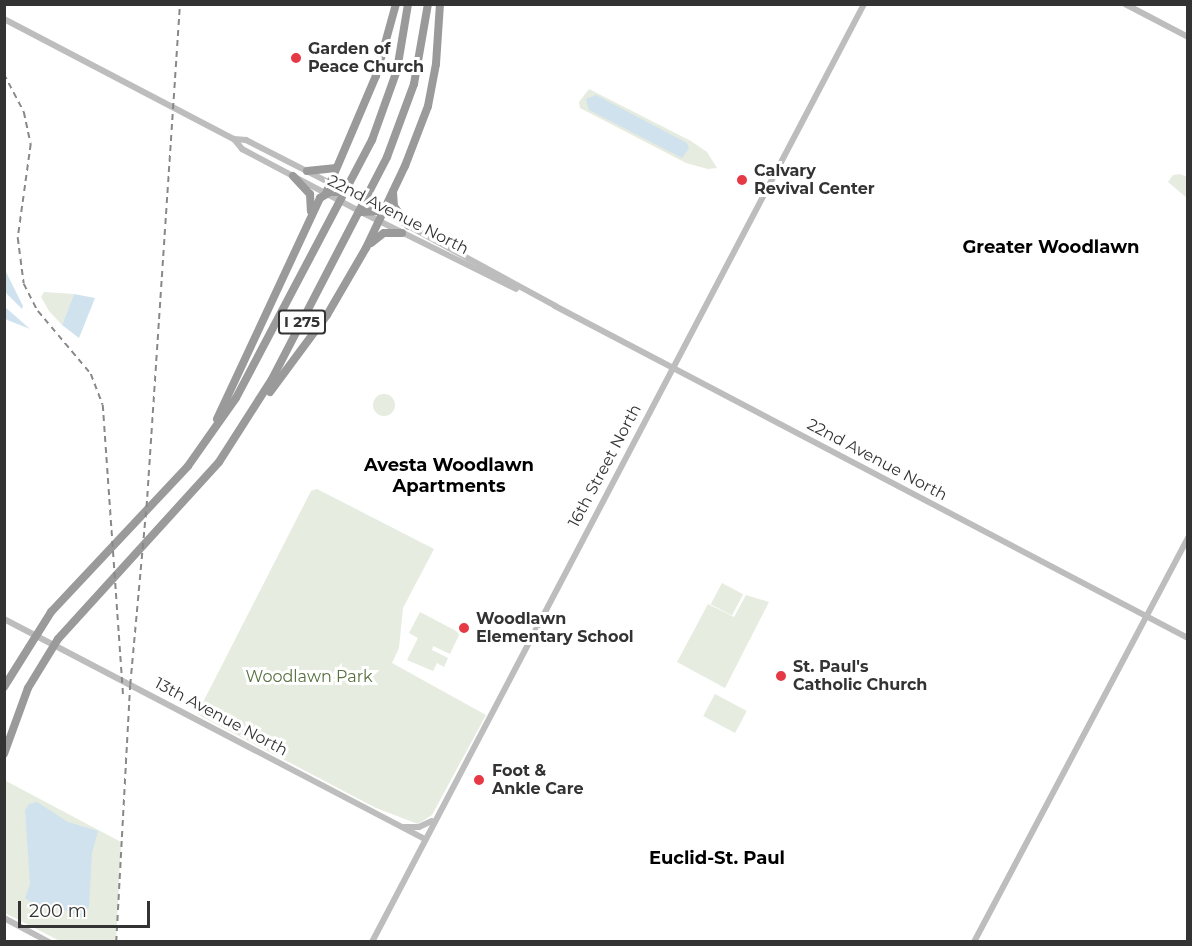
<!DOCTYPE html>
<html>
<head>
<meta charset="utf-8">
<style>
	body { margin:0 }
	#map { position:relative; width:1192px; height:946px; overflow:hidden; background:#fff; font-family:Montserrat,sans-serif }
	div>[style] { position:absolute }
	.green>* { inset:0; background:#e6ecdf; transform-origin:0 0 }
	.round { border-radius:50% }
	.water>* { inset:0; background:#cfe2ee }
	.secondary>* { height:6px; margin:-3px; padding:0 3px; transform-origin:3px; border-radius:3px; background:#bdbdbd }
	.highway>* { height:8px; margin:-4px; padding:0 4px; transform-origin:4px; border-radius:4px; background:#9a9a9a }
	.rail>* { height:1.5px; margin-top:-0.75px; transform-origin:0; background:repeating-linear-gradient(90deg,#888 0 6px,transparent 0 10.5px) }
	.dots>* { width:16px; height:16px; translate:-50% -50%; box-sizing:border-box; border:3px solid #fff; border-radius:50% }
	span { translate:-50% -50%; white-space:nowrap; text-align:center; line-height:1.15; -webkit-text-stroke:6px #fff; paint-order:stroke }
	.shield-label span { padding:2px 4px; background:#fff; border:2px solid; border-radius:4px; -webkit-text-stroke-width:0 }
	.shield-label { font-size:15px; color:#333; font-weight:700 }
	.poi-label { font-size:16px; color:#333; font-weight:700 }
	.left { translate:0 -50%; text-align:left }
	.street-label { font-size:16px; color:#333 }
	.park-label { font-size:16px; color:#56703f }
	.neighbourhood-label { font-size:18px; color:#000; font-weight:700 }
	.frame { position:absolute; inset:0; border:6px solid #333; pointer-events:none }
	.scale { position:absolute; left:18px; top:901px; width:132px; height:27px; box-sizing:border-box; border:3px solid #333; border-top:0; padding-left:8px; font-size:18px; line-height:21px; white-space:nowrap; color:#333; -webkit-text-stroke:4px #fff; paint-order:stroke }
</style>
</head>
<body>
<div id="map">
	<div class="green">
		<i style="clip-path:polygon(589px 89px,691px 141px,707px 152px,717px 168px,708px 169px,686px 163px,580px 108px,579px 102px)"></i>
		<i style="clip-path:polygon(1180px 174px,1187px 177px,1187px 198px,1168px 182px,1173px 175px)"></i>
		<i style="clip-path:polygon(44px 292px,74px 294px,62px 325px,49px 311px,41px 297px)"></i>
		<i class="round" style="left:373px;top:394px;width:22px;height:22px"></i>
		<i style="clip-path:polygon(317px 489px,434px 549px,403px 608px,399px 648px,392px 663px,486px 715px,432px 815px,418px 824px,376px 808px,197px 714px,311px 491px)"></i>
		<i style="left:722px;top:583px;width:24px;height:24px;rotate:28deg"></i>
		<i style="clip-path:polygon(746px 595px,769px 602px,725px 688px,677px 662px,708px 604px,734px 617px)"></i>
		<i style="clip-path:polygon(420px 612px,460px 633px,450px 654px,433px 646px,432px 650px,448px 658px,444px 667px,437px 663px,433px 671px,407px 660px,418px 638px,409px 633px)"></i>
		<i style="left:715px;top:694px;width:36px;height:25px;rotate:28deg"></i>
		<i style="clip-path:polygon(6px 781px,121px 842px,116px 941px,60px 941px,5px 913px)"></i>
	</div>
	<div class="water">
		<i style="clip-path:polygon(596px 95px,687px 143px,689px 148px,682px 158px,589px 110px,586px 99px)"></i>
		<i style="clip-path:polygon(5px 270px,23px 306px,22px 309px,5px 292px)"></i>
		<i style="clip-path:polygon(74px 294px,95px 298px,79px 338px,62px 325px)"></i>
		<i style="clip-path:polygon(4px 307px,5px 307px,30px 329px,5px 319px)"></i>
		<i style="clip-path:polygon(37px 802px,68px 822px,98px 831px,92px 853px,89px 907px,81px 917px,58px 907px,36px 906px,25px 898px,30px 884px,25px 810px,29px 804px)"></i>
	</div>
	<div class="secondary">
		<i style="left:1125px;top:4px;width:71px;rotate:27.6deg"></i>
		<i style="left:4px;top:19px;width:259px;rotate:27.6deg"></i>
		<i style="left:234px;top:139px;width:13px;rotate:51deg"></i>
		<i style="left:242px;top:149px;width:135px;rotate:27.9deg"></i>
		<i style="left:361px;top:212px;width:173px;rotate:26.4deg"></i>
		<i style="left:234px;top:139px;width:12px;rotate:5deg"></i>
		<i style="left:246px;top:140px;width:92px;rotate:27.1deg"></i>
		<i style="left:328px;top:182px;width:259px;rotate:28.6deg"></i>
		<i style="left:555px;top:306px;width:715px;rotate:27.68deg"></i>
		<i style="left:4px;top:619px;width:474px;rotate:27.6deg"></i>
		<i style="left:404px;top:827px;width:15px"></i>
		<i style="left:419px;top:827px;width:14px;rotate:-25deg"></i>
		<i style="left:4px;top:918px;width:51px;rotate:28.1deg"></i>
		<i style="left:372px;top:942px;width:1059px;rotate:-62.32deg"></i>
		<i style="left:974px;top:942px;width:457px;rotate:-62.1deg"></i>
	</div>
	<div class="highway">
		<i style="left:307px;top:171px;width:27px;rotate:-6deg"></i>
		<i style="left:293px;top:176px;width:25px;rotate:47deg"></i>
		<i style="left:310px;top:194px;width:17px;rotate:87deg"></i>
		<i style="left:393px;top:192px;width:14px;rotate:86deg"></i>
		<i style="left:394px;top:206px;width:24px;rotate:54deg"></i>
		<i style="left:326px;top:193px;width:127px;rotate:-66.9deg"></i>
		<i style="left:376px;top:76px;width:75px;rotate:-74.5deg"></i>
		<i style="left:361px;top:212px;width:21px;rotate:-3deg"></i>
		<i style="left:371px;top:243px;width:16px;rotate:-38deg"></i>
		<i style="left:384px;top:233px;width:18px"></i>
		<i style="left:270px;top:392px;width:96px;rotate:-53.5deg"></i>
		<i style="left:327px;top:315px;width:78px;rotate:-59.8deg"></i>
		<i style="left:366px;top:248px;width:91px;rotate:-64.6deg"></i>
		<i style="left:405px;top:166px;width:64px;rotate:-69deg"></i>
		<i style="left:428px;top:106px;width:43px;rotate:-79.2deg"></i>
		<i style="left:436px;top:64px;width:60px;rotate:-86.2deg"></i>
		<i style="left:217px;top:419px;width:244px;rotate:-65deg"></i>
		<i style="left:320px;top:198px;width:12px;rotate:-31deg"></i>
		<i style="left:330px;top:192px;width:17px"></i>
		<i style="left:4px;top:687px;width:89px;rotate:-57.9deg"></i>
		<i style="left:51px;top:612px;width:200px;rotate:-46.8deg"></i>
		<i style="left:188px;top:466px;width:83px;rotate:-54.8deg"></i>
		<i style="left:236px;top:398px;width:292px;rotate:-62.2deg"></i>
		<i style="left:372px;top:140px;width:74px;rotate:-70.3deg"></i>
		<i style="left:397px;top:70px;width:67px;rotate:-80.5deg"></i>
		<i style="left:4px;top:754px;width:70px;rotate:-70deg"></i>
		<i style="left:28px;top:688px;width:57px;rotate:-58.5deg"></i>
		<i style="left:58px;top:639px;width:239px;rotate:-47.7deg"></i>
		<i style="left:219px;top:462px;width:98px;rotate:-57.4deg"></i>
		<i style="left:272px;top:379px;width:250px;rotate:-62.6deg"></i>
		<i style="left:387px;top:157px;width:78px;rotate:-69.7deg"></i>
		<i style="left:414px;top:84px;width:81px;rotate:-80.1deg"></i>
	</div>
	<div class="rail">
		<i style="left:4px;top:74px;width:43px;rotate:62.2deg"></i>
		<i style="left:24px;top:112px;width:33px;rotate:78deg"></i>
		<i style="left:31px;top:144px;width:95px;rotate:97.9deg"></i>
		<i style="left:18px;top:238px;width:46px;rotate:82.6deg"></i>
		<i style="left:24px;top:284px;width:30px;rotate:63deg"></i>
		<i style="left:38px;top:311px;width:82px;rotate:49.9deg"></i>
		<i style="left:91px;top:374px;width:33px;rotate:69deg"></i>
		<i style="left:103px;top:405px;width:290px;rotate:86deg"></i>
		<i style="left:116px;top:942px;width:257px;rotate:-86.9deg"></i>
		<i style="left:130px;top:685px;width:189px;rotate:-84.8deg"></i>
		<i style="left:147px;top:497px;width:494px;rotate:-86.2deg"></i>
	</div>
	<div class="dots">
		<i style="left:296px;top:58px;background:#e63946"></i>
		<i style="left:742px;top:180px;background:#e63946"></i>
		<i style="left:464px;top:628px;background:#e63946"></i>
		<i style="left:781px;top:676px;background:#e63946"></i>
		<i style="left:479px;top:780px;background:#e63946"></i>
	</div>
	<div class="shield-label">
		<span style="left:302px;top:322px">I 275</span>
	</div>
	<div class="poi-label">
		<span class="left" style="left:308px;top:58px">Garden of<br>Peace Church</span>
		<span class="left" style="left:754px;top:180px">Calvary<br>Revival Center</span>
		<span class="left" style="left:476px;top:628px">Woodlawn<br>Elementary School</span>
		<span class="left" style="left:793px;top:676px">St. Paul's<br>Catholic Church</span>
		<span class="left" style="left:492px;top:780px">Foot &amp;<br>Ankle Care</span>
	</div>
	<div class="street-label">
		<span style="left:398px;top:215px;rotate:27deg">22nd Avenue North</span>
		<span style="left:877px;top:460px;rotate:28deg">22nd Avenue North</span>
		<span style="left:605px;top:466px;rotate:-62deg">16th Street North</span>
		<span style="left:221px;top:717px;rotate:28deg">13th Avenue North</span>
	</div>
	<div class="park-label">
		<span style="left:309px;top:677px">Woodlawn Park</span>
	</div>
	<div class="neighbourhood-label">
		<span style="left:1051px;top:247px">Greater Woodlawn</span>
		<span style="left:449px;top:476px">Avesta Woodlawn<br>Apartments</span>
		<span style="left:717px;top:858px">Euclid-St. Paul</span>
	</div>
	<div class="frame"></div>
	<div class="scale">200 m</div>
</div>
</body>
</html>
